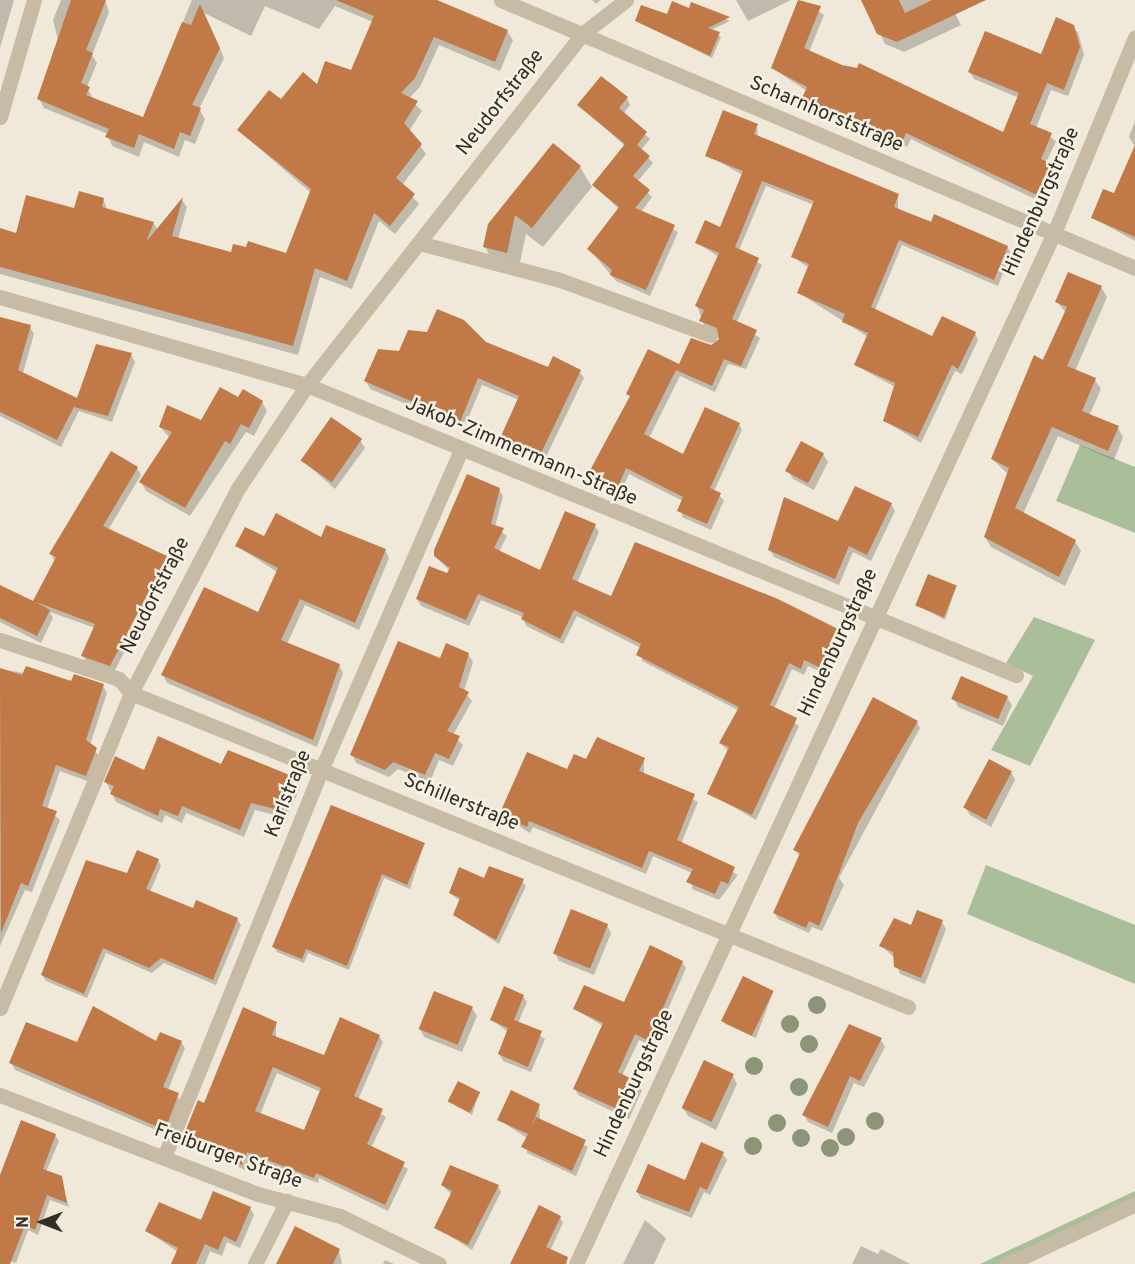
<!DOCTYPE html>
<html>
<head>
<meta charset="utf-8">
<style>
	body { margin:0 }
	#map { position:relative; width:1135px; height:1264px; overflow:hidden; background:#f0e9d9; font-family:Overpass,sans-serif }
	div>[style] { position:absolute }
	.green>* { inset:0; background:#abbe9a }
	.shadow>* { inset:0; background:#0003 }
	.building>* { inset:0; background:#c07947; transform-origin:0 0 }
	.lane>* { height:15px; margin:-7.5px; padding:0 7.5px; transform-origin:7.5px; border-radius:7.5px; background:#c7bba6 }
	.street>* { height:15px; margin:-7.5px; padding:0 7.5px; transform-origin:7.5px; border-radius:7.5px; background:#c7bba6 }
	.trees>* { width:18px; height:18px; margin:-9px; border-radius:50%; background:#8d9579 }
	span { translate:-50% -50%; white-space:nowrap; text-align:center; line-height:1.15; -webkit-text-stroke:5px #f8f2e5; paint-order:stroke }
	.street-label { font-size:20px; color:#332d26 }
	.north { position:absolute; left:12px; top:1192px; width:60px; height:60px; -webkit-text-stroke:4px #f8f2e5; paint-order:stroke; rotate:270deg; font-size:16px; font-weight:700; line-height:24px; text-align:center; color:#332d26 }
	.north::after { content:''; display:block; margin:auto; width:21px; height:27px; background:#332d26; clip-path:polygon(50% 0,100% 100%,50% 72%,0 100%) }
</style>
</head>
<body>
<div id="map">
	<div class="green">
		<i style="clip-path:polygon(1080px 445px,1135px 467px,1135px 533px,1056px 501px)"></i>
		<i style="clip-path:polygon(1034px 617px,1095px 640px,1030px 766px,991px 750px,1033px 676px,1006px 663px)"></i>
		<i style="clip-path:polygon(986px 865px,1135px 925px,1135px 984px,967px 914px)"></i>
		<i style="clip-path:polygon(1135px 1191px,1135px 1213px,1025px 1264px,980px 1264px)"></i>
	</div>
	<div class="shadow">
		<i style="clip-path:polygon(0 0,14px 0,0 48px)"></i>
		<i style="clip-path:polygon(61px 0,105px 0,109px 12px,92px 55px,97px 63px,87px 87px,93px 99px,143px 119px,192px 0,433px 0,507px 31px,513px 40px,500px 71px,439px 45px,420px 87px,409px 98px,422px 111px,409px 131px,426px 154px,402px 185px,419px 204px,395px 234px,379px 221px,352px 289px,320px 277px,298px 355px,0 274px,0 232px,17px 235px,103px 199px,108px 211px,153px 223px,158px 230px,182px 200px,187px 207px,178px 239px,233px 254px,287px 255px,311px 193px,238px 130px,281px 101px,352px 72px,373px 22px,335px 6px,319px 29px,265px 6px,251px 36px,204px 13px,224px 58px,199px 109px,205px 119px,195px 144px,185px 140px,179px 157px,144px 142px,139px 157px,112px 146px,108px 134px,44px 108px,39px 99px,59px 44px,53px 20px)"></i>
		<i style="clip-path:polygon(592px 0,601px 0,596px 4px)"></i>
		<i style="clip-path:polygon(736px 0,791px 0,748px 21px)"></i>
		<i style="clip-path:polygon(802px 0,824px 15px,809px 52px,1004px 134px,1019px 98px,974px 79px,970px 72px,1041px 56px,1057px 19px,1078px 32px,1084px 55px,1068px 96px,1051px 90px,1036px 128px,1056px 141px,1046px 163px,1056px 172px,1043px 203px,911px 139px,907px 147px,808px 106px,807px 91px,772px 68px)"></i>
		<i style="clip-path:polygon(863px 0,948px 0,961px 25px,904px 52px,885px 44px)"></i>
		<i style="clip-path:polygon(692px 4px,730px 21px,711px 30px,721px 37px,712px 58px,637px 21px,690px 10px)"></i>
		<i style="clip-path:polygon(627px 98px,630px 105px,623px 114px,650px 139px,641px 150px,653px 163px,637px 182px,652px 197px,641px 212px,678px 232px,650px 296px,616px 281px,589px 249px,620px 210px,594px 186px,625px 146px,579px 105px)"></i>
		<i style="clip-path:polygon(1135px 121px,1135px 147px,1129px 137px)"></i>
		<i style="clip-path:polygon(757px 125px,758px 138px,898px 195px,898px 210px,1007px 247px,1011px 253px,998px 286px,902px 245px,875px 310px,933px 338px,975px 333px,978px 340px,962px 374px,955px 371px,921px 443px,885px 421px,895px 387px,855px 365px,868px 337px,799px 293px,809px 268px,793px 257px,814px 205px,766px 186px,739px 250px,762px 265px,737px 322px,760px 338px,746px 369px,728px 364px,715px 392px,680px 376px,649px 438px,683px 456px,739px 424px,742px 430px,714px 491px,724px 500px,711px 530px,682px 517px,683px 501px,629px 474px,621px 492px,589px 474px,631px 399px,628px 393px,721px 340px,705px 327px,697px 306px,719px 257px,697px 243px,721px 229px,743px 175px,707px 155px)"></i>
		<i style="clip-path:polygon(554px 145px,580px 167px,592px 187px,543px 247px,526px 234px,518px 272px,496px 267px,485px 247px)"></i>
		<i style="clip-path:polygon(1135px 174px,1135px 241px,1093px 218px)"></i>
		<i style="clip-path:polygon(1101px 287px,1107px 297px,1075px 371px,1095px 380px,1101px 389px,1089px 416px,1118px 428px,1123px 437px,1114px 460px,1058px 436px,1023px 514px,1075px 541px,1081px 551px,1065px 586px,991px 547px,985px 537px,1008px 474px,992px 459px,1066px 313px,1057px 302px)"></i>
		<i style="clip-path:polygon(0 318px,30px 327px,34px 334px,23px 373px,78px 400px,131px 355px,135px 362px,112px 422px,79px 411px,61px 447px,0 416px)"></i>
		<i style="clip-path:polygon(428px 333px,485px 344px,548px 369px,579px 371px,584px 378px,545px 459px,507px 444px,502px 436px,519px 400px,482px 385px,464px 428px,370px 389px,366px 381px)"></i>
		<i style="clip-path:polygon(239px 399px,262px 402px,267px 411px,254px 436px,246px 432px,190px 516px,146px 491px,141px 482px,170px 438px,160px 427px,201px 421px)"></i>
		<i style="clip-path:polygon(360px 440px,365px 448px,335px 489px,302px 460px)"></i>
		<i style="clip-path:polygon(823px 454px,828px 462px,814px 490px,793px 479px,788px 471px)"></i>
		<i style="clip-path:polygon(137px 468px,141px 475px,108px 530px,166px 557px,170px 564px,114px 672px,87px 663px,83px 656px,95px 628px,50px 612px,53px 618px,41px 643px,0 622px,0 586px,34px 603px,55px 562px,51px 554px)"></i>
		<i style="clip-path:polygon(499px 489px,503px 496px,495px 527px,507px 536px,499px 552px,540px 572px,595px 526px,599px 532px,577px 583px,612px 598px,837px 630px,841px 637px,824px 673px,808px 666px,804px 675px,792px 669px,774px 709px,799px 726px,756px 820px,709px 793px,728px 751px,720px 743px,738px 710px,642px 661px,641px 648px,577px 616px,563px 644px,526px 626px,523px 617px,481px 600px,469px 626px,421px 606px,417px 599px,450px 571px,435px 556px)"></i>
		<i style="clip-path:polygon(891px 504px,895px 511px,871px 561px,853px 552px,839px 585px,774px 557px,770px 550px)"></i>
		<i style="clip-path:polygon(265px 538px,321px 539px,385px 550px,389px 558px,359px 630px,305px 605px,287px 644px,339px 665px,343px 673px,317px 747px,167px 683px,163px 675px,259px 614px,277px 572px,237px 546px)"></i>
		<i style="clip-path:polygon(956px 587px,945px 620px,917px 605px)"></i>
		<i style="clip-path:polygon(468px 654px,473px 662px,464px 691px,472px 701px,453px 735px,463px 745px,453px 766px,439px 760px,430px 782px,398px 769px,389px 777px,356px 763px,352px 755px,441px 660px)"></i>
		<i style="clip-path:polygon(0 669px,103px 686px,107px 693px,90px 745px,100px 757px,90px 782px,60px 771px,47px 809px,60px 820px,32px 892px,25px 890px,0 946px)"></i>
		<i style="clip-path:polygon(1007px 697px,1012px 705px,1003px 726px,958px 707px,954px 699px)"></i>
		<i style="clip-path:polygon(917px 722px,920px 728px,839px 878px,844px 885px,822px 931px,812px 927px,809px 933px,778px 919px,775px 913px,800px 857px,795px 850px)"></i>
		<i style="clip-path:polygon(644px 759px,644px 775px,698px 802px,681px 844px,738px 875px,719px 900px,692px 889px,692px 873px,653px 856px,646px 874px,533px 827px,530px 833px,501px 815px,587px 761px)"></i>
		<i style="clip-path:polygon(222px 766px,296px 780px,300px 787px,287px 818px,255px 810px,244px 837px,186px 813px,182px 823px,165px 815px,162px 823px,116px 802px,106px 782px,145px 772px)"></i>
		<i style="clip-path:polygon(1011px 772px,1015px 780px,991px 827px,970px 815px,965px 807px)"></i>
		<i style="clip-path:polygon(424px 844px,410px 889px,384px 878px,349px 970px,308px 953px,304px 963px,277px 952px,274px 947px)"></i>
		<i style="clip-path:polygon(158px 860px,161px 866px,150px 892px,194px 910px,237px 919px,241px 925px,216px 985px,164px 963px,152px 973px,106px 953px,87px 998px,46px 981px,42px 975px,128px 874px)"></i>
		<i style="clip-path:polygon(485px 880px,522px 881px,526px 886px,499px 944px,454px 915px,460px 901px,450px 893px)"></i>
		<i style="clip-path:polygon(942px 922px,946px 929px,925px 984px,900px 974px,895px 958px,881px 946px,911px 927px)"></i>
		<i style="clip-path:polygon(607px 925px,611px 933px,594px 975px,559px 961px,555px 953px)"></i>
		<i style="clip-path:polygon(682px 962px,686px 968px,652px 1046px,639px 1040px,622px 1076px,642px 1090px,629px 1119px,578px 1095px,575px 1088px,603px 1026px,575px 1009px,624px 1004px)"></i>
		<i style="clip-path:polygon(773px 992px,756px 1038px,725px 1024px,723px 1021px)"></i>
		<i style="clip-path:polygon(523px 996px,527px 1002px,518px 1023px,545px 1039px,531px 1072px,503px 1061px,499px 1054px,508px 1032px,492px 1020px)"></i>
		<i style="clip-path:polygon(472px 1008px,477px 1016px,462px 1052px,424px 1037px,420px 1029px)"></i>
		<i style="clip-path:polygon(evenodd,276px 1023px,276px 1038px,324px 1057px,379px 1036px,383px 1042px,358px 1100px,386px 1117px,371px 1148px,408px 1169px,388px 1211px,319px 1178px,318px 1183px,250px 1157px,245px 1170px,188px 1143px,205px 1104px,276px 1023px,277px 1073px,321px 1092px,305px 1132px,260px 1115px,277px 1073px)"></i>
		<i style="clip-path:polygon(881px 1040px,885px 1047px,864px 1087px,854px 1083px,832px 1133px,808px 1122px,804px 1115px)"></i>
		<i style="clip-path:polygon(181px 1042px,185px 1048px,168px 1090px,182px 1101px,168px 1135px,15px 1070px,11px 1063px,77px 1044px)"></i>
		<i style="clip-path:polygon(733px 1076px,737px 1084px,716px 1130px,688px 1116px,683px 1108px)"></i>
		<i style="clip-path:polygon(479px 1093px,472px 1115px,450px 1102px)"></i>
		<i style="clip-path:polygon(539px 1105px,540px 1120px,588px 1147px,576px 1176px,527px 1153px,527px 1138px,499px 1120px)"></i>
		<i style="clip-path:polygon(55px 1135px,59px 1141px,46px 1172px,60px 1177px,69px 1207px,50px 1200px,38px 1235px,28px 1230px,16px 1263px,0 1258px,0 1179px)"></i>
		<i style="clip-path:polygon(723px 1154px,727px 1160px,710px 1195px,704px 1192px,692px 1218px,641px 1198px,637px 1192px,685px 1181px)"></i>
		<i style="clip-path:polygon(442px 1185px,498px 1186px,501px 1192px,472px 1250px,436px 1227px,452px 1195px)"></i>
		<i style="clip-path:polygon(250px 1208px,254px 1215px,240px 1248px,227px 1242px,222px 1256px,210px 1251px,205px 1264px,173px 1264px,178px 1252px,147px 1231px)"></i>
		<i style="clip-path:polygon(560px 1217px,563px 1223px,550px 1251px,557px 1264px,512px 1264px)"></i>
		<i style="clip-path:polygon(645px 1220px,666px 1238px,654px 1264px,623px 1264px)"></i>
		<i style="clip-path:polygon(861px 1246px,878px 1254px,881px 1249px,910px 1264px,852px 1264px)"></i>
		<i style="clip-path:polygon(339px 1250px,342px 1264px,278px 1264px)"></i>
		<i style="clip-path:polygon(385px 1260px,394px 1264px,383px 1264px)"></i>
	</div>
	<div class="building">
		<i style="clip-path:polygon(71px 0,106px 0,86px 50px,93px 53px,81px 83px,90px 87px,86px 95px,143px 117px,182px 22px,191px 25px,200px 4px,220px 48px,192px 105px,201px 108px,190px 136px,180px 132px,174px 149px,139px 134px,134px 148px,105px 137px,109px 129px,37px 99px)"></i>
		<i style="clip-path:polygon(336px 0,437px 0,508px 30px,495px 62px,434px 37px,415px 78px,401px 93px,418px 101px,404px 123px,422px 144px,396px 178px,415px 194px,390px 226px,374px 213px,347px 281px,315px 268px,293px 346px,0 267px,0 228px,16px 233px,26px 195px,74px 208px,79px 191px,104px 198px,102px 207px,154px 222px,146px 242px,183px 197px,172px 236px,231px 252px,233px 244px,246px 247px,248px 241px,286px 253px,311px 189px,237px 130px,269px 90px,281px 99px,303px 72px,317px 84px,325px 61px,351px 70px,374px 16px)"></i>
		<i style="clip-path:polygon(798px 0,821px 6px,804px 48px,842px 65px,857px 68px,859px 63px,1003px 132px,1019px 93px,968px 72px,985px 31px,1041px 54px,1056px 17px,1074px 25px,1080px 47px,1064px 90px,1047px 83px,1030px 124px,1052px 133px,1041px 159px,1052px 164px,1039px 196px,906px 133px,903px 141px,802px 98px,807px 87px,771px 68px)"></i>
		<i style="clip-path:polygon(861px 0,899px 0,905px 13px,932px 0,986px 0,897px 42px,877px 34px)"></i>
		<i style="clip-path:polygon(672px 1px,689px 8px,691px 2px,730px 17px,708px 28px,720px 32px,710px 56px,635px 21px,641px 5px,667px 14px)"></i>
		<i style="clip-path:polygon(601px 76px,628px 97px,619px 108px,647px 132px,637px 145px,650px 156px,633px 176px,650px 190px,635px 208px,675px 225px,646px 290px,610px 275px,612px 270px,587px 249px,619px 207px,592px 185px,625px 144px,577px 105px)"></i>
		<i style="clip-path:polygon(723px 110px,758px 124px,754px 134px,899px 194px,894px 207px,931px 222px,934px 214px,1008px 246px,994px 280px,899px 240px,871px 307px,932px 336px,942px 316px,976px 332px,958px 369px,952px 365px,918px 437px,883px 421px,895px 383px,854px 365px,868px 333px,842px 322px,845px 314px,797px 293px,809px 264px,791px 257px,814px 201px,762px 181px,735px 247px,759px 258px,732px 319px,757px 330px,741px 366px,724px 359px,712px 386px,676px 370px,644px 434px,683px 454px,705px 407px,740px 423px,710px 488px,721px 493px,707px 524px,677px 511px,683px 497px,626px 468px,618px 487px,588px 474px,630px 396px,626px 394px,648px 349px,679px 364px,691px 338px,711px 345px,719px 339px,717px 328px,699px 321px,704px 310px,695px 306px,719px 253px,695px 243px,705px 220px,720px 227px,743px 171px,705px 156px)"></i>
		<i style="clip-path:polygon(553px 143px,581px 166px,532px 228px,515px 215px,507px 253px,483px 247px,488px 224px)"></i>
		<i style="clip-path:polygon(1135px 145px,1135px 237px,1091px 218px,1103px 189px,1114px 193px)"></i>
		<i style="clip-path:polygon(1068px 272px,1102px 286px,1067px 366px,1096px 378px,1082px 411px,1119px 426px,1108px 451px,1052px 427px,1015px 508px,1076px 540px,1059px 577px,984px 537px,1009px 468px,991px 459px,1034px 355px,1043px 360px,1067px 307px,1055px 302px)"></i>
		<i style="clip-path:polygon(437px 309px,464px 320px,486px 342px,548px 367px,553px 356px,581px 370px,541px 453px,501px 436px,519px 396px,478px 378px,460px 422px,364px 381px,378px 349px,399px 351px,408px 330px,427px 332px)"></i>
		<i style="clip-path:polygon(0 317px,31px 325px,18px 370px,77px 398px,96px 344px,132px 353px,108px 416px,74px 407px,77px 401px,57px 440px,0 412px)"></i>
		<i style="clip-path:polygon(220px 387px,238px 397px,243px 389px,263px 401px,249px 428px,241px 424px,230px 444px,225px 441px,185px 508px,139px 482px,172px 432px,159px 427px,167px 405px,201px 420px)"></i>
		<i style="left:331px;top:417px;width:38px;height:53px;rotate:35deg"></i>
		<i style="left:801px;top:441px;width:26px;height:34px;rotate:28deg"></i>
		<i style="clip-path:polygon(111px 451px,138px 467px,103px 526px,167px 556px,110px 666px,81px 656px,95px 624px,36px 602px,50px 610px,37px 636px,0 618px,0 585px,33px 601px,56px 557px,49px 554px)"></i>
		<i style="clip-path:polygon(467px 474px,500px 488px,491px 524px,504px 528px,494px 548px,540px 570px,565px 511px,596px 524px,572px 579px,611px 596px,635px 542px,778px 599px,838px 629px,821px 668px,804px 660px,801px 669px,789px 663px,770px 705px,797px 718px,752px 815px,707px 794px,729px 747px,719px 743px,739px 707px,636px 655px,641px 644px,574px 610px,560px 639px,521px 619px,524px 613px,478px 594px,466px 620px,416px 599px,429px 566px,447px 573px,450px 568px,434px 556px,434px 550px)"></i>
		<i style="clip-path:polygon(855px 486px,892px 503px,867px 555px,849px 546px,835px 579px,768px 550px,784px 497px,838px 521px)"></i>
		<i style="clip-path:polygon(276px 513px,321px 537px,326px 525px,386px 549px,355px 623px,300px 599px,281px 640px,340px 664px,313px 740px,161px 675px,204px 587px,258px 612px,278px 568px,235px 546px,245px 527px,264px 536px)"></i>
		<i style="left:928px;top:574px;width:31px;height:34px;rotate:22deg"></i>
		<i style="clip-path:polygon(398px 641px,440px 658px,446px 643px,469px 653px,459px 687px,469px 692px,447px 731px,460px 736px,449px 759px,435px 753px,425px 775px,393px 762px,385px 770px,350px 755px)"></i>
		<i style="clip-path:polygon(26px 666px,71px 681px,74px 674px,104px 684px,86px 740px,97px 748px,86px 776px,56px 765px,42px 806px,57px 811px,28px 886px,21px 883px,1px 933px,0 668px,22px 675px)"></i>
		<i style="left:961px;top:676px;width:51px;height:25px;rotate:23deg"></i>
		<i style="clip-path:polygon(873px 697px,918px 721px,858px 823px,819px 926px,809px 921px,806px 928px,773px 913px,800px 853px,793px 850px)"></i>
		<i style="clip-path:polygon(158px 736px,221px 764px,228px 750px,297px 778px,283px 811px,251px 803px,240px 830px,182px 806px,178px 816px,160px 809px,158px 816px,110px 794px,114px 786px,104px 782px,115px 756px,144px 770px)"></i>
		<i style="clip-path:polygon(597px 737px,645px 758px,639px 771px,695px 794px,677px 840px,735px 867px,728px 884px,721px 881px,715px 894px,686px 882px,693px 869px,649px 851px,642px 868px,529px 821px,527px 827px,499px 815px,527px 752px,567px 769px,574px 754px,586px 759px)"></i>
		<i style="left:989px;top:759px;width:26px;height:55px;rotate:28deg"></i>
		<i style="clip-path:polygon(331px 805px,425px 843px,407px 885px,382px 874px,347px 966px,306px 949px,302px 959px,272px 947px)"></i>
		<i style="clip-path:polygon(137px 850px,159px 859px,146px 889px,193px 908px,196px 900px,238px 918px,213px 980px,161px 958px,149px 968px,103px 948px,84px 994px,41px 975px,86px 860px,127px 873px)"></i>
		<i style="clip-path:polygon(489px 866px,524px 879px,496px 940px,453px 915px,460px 898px,449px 893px,459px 867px,484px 878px)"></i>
		<i style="left:571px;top:909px;width:40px;height:48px;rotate:22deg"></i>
		<i style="clip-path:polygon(917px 910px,943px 920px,921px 978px,894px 967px,893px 952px,879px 946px,894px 918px,911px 925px)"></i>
		<i style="clip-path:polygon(650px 945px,683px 961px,649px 1041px,635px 1034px,618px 1072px,640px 1083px,626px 1113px,573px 1089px,603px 1023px,573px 1009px,584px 985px,624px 1002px)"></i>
		<i style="left:743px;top:976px;width:34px;height:50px;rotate:26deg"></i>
		<i style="clip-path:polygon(504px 986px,524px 995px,514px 1020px,542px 1031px,528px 1067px,498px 1054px,508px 1028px,490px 1020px)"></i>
		<i style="left:434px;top:991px;width:42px;height:41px;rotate:22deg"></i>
		<i style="clip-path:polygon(93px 1006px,156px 1041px,160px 1032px,182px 1041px,163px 1087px,179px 1093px,165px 1130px,9px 1063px,26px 1022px,77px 1042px)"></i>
		<i style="clip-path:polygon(evenodd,243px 1007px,277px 1022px,272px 1035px,324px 1055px,340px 1017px,380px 1035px,354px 1096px,383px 1109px,367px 1144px,405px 1162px,385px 1205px,316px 1173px,314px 1178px,247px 1152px,242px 1165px,188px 1144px,183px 1137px,198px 1100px,204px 1103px,243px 1007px,273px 1067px,321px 1088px,304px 1130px,255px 1111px,273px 1067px)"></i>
		<i style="clip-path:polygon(849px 1024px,882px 1038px,860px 1081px,850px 1076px,828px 1127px,802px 1115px)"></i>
		<i style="left:704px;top:1060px;width:33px;height:53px;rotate:25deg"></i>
		<i style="left:458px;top:1081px;width:25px;height:23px;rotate:27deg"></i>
		<i style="clip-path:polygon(511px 1090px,540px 1104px,531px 1128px,536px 1117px,586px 1140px,572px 1171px,521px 1147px,528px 1134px,497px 1120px)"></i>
		<i style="clip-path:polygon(21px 1120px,56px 1134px,43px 1169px,62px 1176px,67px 1203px,47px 1195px,35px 1230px,25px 1225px,10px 1264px,0 1264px,0 1175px)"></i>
		<i style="clip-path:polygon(701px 1142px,724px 1152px,707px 1190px,700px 1187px,689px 1212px,636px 1192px,648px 1164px,685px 1180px)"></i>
		<i style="clip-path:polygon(450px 1165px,499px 1185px,468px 1245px,434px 1228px,452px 1191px,441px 1185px)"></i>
		<i style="clip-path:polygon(213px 1191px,251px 1207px,236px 1242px,224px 1236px,218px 1250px,205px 1244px,196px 1264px,171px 1264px,178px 1248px,145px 1231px,159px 1202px,201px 1220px)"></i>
		<i style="clip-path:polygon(539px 1205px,561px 1216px,546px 1247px,568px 1257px,566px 1264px,510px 1264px)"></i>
		<i style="clip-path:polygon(295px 1226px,340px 1249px,333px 1264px,276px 1264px)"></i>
	</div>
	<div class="lane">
		<i style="left:419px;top:243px;width:146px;rotate:14.7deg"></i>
		<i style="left:560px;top:280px;width:160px;rotate:20.1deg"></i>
		<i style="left:1021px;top:1258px;width:126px;rotate:-25.3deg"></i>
	</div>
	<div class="street">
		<i style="left:501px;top:0;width:688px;rotate:22.91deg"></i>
		<i style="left:0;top:117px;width:122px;rotate:-73.8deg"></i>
		<i style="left:0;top:297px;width:319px;rotate:16deg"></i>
		<i style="left:307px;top:385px;width:766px;rotate:22.25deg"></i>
		<i style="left:0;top:640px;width:125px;rotate:18.1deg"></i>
		<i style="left:119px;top:679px;width:18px;rotate:49deg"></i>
		<i style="left:131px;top:693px;width:838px;rotate:22deg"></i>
		<i style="left:0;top:1008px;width:341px;rotate:-67.4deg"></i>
		<i style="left:131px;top:693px;width:229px;rotate:-62.4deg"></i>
		<i style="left:237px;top:490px;width:126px;rotate:-56.3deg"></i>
		<i style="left:307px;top:385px;width:444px;rotate:-51.9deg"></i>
		<i style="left:581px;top:35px;width:57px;rotate:-37.9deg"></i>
		<i style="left:0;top:1095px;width:276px;rotate:21deg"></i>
		<i style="left:258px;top:1194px;width:85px;rotate:15deg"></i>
		<i style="left:340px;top:1216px;width:110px;rotate:25.9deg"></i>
		<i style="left:164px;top:1157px;width:420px;rotate:-67.9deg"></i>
		<i style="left:322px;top:768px;width:347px;rotate:-66.4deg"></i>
		<i style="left:255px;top:1264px;width:71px;rotate:-63.1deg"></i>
		<i style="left:576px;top:1264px;width:1136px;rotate:-65.13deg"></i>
		<i style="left:1054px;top:233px;width:212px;rotate:-67.5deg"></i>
		<i style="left:1006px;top:1264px;width:16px;rotate:-22deg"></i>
	</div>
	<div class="trees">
		<i style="left:817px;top:1005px"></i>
		<i style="left:790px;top:1024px"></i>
		<i style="left:809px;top:1044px"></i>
		<i style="left:754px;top:1066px"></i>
		<i style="left:799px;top:1087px"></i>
		<i style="left:875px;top:1121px"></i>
		<i style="left:777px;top:1123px"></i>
		<i style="left:846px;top:1137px"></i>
		<i style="left:801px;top:1138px"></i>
		<i style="left:753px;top:1146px"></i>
		<i style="left:830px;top:1148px"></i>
	</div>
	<div class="street-label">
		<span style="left:501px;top:103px;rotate:-52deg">Neudorfstraße</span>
		<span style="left:826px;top:115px;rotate:23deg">Scharnhorststraße</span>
		<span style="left:1042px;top:202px;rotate:-66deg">Hindenburgstraße</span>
		<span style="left:521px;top:452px;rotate:23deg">Jakob-Zimmermann-Straße</span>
		<span style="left:156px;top:596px;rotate:-63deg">Neudorfstraße</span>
		<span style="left:839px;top:643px;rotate:-65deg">Hindenburgstraße</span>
		<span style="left:289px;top:794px;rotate:-68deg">Karlstraße</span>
		<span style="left:461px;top:803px;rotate:22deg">Schillerstraße</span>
		<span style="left:635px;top:1084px;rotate:-65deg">Hindenburgstraße</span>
		<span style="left:228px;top:1157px;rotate:20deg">Freiburger Straße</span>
	</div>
	<div class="north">N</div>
</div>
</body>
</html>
